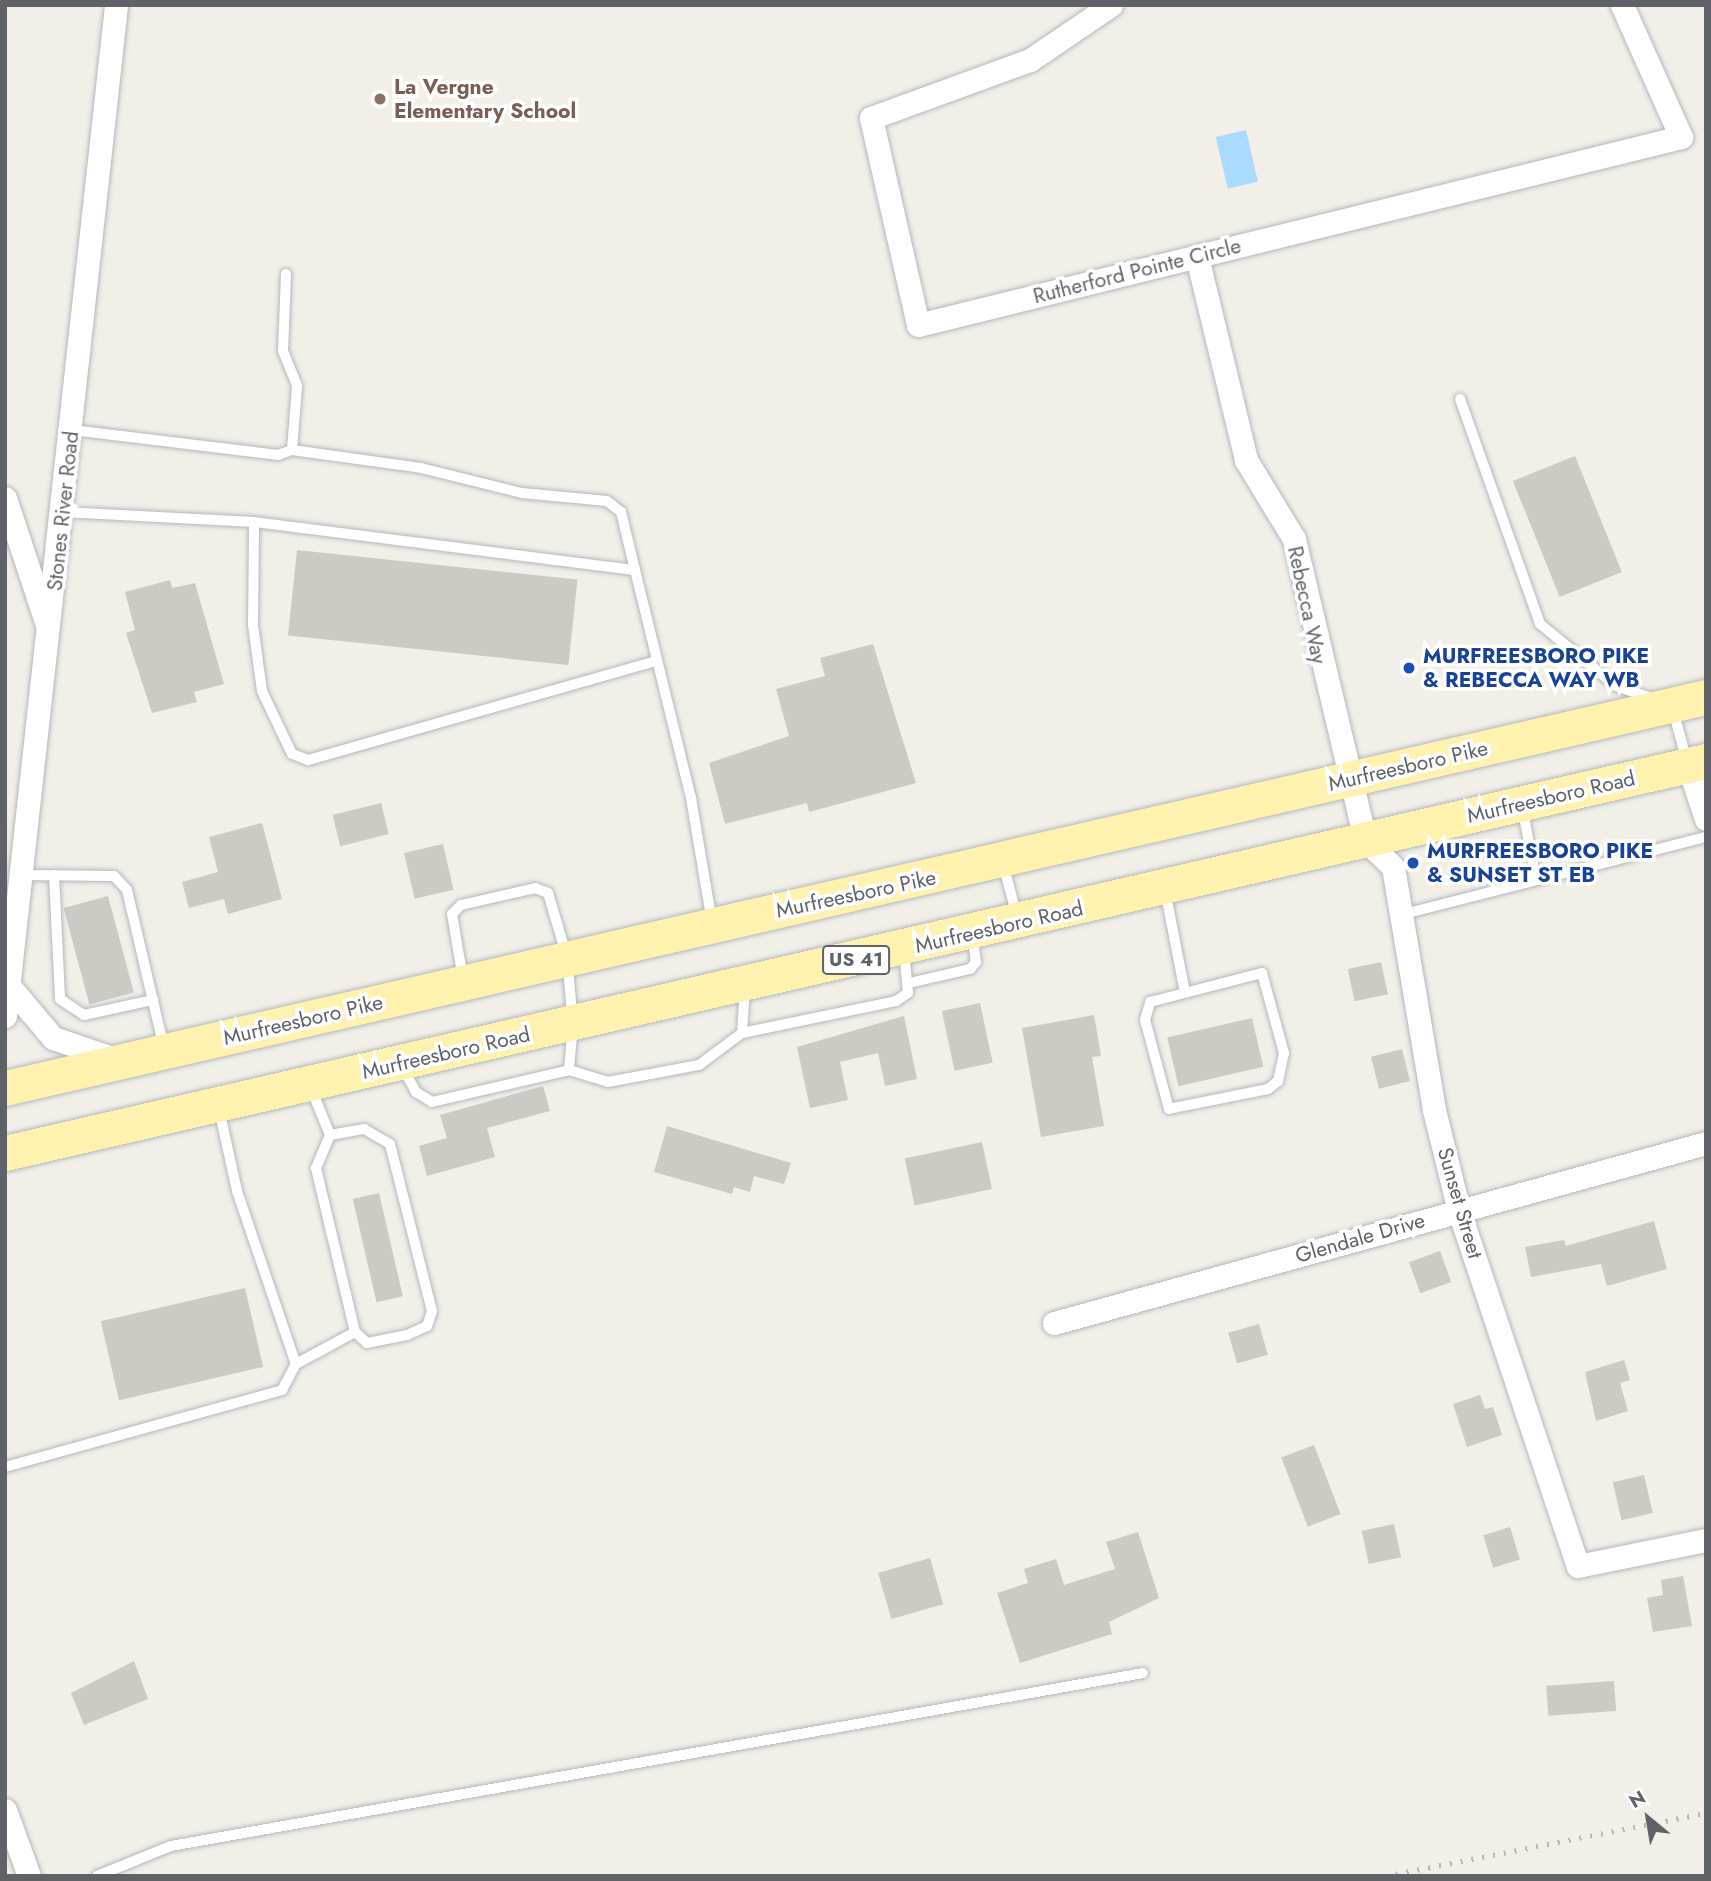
<!DOCTYPE html>
<html>
<head>
<meta charset="utf-8">
<style>
	body { margin:0 }
	#map { position:relative; width:1711px; height:1881px; overflow:hidden; background:#f1efe8; font-family:Jost,sans-serif }
	div>[style] { position:absolute }
	.water>* { inset:0; background:#aadaff; transform-origin:0 0 }
	.building>* { inset:0; background:#cccac5; transform-origin:0 0 }
	.roads { filter:drop-shadow(0 0 2px #b5b8bc) drop-shadow(0 0 2px #b5b8bc) }
	.lane>* { height:10px; margin:-5px; padding:0 5px; transform-origin:5px; border-radius:5px; background:#fff }
	.street>* { height:23px; margin:-11.5px; padding:0 11.5px; transform-origin:11.5px; border-radius:11.5px; background:#fff }
	.primary>* { height:35px; margin:-17.5px; padding:0 17.5px; transform-origin:17.5px; border-radius:17.5px; background:#fff2af }
	.rail>* { height:5px; margin-top:-2.5px; transform-origin:0; background:repeating-linear-gradient(90deg,#b6b7b8 0 2px,transparent 0 11px) }
	.dots>* { width:19px; height:19px; translate:-50% -50%; box-sizing:border-box; border:4px solid #fff; border-radius:50% }
	span { translate:-50% -50%; white-space:nowrap; text-align:center; line-height:1.15; -webkit-text-stroke:7px #fff; paint-order:stroke }
	.shield-label span { padding:2px 5px; background:#fff; border:2px solid; border-radius:5px; -webkit-text-stroke-width:0 }
	.shield-label { font-size:19px; color:#5f6368; font-weight:700 }
	.education-label { font-size:21px; color:#785e54; font-weight:700 }
	.left { translate:0 -50%; text-align:left }
	.street-label { font-size:21px; color:#5f6368 }
	.transit-label { font-size:21px; color:#164399; font-weight:700 }
	.frame { position:absolute; inset:0; border:7px solid #5f6368; pointer-events:none }
	.north { position:absolute; left:1613px; top:1783px; width:70px; height:70px; -webkit-text-stroke:5px #fff; paint-order:stroke; rotate:330deg; font-size:19px; font-weight:700; line-height:28px; text-align:center; color:#5f6368 }
	.north::after { content:''; display:block; margin:auto; width:24px; height:32px; background:#5f6368; clip-path:polygon(50% 0,100% 100%,50% 72%,0 100%) }
</style>
</head>
<body>
<div id="map">
	<div class="water">
		<i style="left:1246px;top:130px;width:53px;height:31px;rotate:77deg"></i>
	</div>
	<div class="building">
		<i style="left:1575px;top:456px;width:125px;height:67px;rotate:68deg"></i>
		<i style="left:297px;top:550px;width:282px;height:86px;rotate:6deg"></i>
		<i style="clip-path:polygon(170px 580px,172px 588px,195px 583px,224px 684px,194px 692px,197px 702px,152px 713px,126px 633px,135px 630px,125px 592px)"></i>
		<i style="clip-path:polygon(873px 644px,916px 783px,809px 812px,807px 803px,725px 824px,709px 763px,789px 736px,776px 689px,825px 676px,820px 658px)"></i>
		<i style="left:381px;top:803px;width:32px;height:50px;rotate:76deg"></i>
		<i style="clip-path:polygon(262px 823px,282px 899px,228px 914px,224px 899px,189px 908px,182px 882px,218px 872px,209px 837px)"></i>
		<i style="left:443px;top:844px;width:47px;height:40px;rotate:77deg"></i>
		<i style="left:108px;top:896px;width:100px;height:46px;rotate:75deg"></i>
		<i style="left:1381px;top:962px;width:33px;height:34px;rotate:78deg"></i>
		<i style="left:980px;top:1003px;width:61px;height:39px;rotate:78deg"></i>
		<i style="clip-path:polygon(1094px 1015px,1101px 1056px,1092px 1057px,1104px 1126px,1041px 1137px,1022px 1028px)"></i>
		<i style="clip-path:polygon(904px 1016px,917px 1079px,885px 1086px,878px 1053px,840px 1062px,848px 1100px,810px 1108px,797px 1047px)"></i>
		<i style="left:1252px;top:1018px;width:50px;height:87px;rotate:77deg"></i>
		<i style="left:1402px;top:1049px;width:33px;height:32px;rotate:76deg"></i>
		<i style="clip-path:polygon(543px 1086px,550px 1111px,487px 1128px,495px 1157px,427px 1176px,419px 1146px,447px 1138px,440px 1115px)"></i>
		<i style="clip-path:polygon(667px 1126px,791px 1163px,784px 1184px,754px 1176px,750px 1192px,734px 1187px,732px 1194px,654px 1172px)"></i>
		<i style="left:982px;top:1142px;width:48px;height:79px;rotate:78deg"></i>
		<i style="left:379px;top:1193px;width:106px;height:27px;rotate:77deg"></i>
		<i style="clip-path:polygon(1654px 1221px,1667px 1269px,1607px 1286px,1601px 1264px,1531px 1277px,1525px 1247px,1564px 1240px,1566px 1246px)"></i>
		<i style="left:1440px;top:1251px;width:33px;height:33px;rotate:70deg"></i>
		<i style="left:245px;top:1288px;width:81px;height:148px;rotate:77deg"></i>
		<i style="left:1259px;top:1324px;width:32px;height:32px;rotate:74deg"></i>
		<i style="clip-path:polygon(1624px 1360px,1630px 1380px,1620px 1383px,1628px 1411px,1596px 1421px,1585px 1372px)"></i>
		<i style="clip-path:polygon(1480px 1395px,1485px 1409px,1493px 1407px,1502px 1435px,1467px 1447px,1453px 1404px)"></i>
		<i style="left:1314px;top:1445px;width:74px;height:35px;rotate:69deg"></i>
		<i style="left:1644px;top:1475px;width:39px;height:32px;rotate:77deg"></i>
		<i style="left:1394px;top:1524px;width:34px;height:33px;rotate:78deg"></i>
		<i style="left:1510px;top:1527px;width:34px;height:28px;rotate:73deg"></i>
		<i style="clip-path:polygon(1138px 1532px,1159px 1598px,1109px 1622px,1112px 1634px,1020px 1663px,997px 1593px,1028px 1583px,1024px 1569px,1056px 1559px,1064px 1585px,1115px 1569px,1106px 1542px)"></i>
		<i style="left:930px;top:1558px;width:48px;height:54px;rotate:74deg"></i>
		<i style="clip-path:polygon(1683px 1576px,1692px 1626px,1653px 1632px,1647px 1598px,1663px 1595px,1661px 1580px)"></i>
		<i style="clip-path:polygon(134px 1661px,148px 1699px,84px 1725px,71px 1693px)"></i>
		<i style="left:1614px;top:1681px;width:30px;height:68px;rotate:86deg"></i>
	</div>
	<div class="roads">
		<div class="lane">
			<i style="left:286px;top:274px;width:77px;rotate:92.2deg"></i>
			<i style="left:283px;top:351px;width:38px;rotate:68deg"></i>
			<i style="left:297px;top:386px;width:64px;rotate:94.5deg"></i>
			<i style="left:1460px;top:399px;width:239px;rotate:70.4deg"></i>
			<i style="left:1540px;top:624px;width:98px;rotate:39.2deg"></i>
			<i style="left:1616px;top:686px;width:37px;rotate:19deg"></i>
			<i style="left:72px;top:430px;width:208px;rotate:6.9deg"></i>
			<i style="left:278px;top:455px;width:15px;rotate:-20deg"></i>
			<i style="left:292px;top:450px;width:130px;rotate:7.9deg"></i>
			<i style="left:421px;top:468px;width:104px;rotate:13.9deg"></i>
			<i style="left:522px;top:493px;width:85px;rotate:5.4deg"></i>
			<i style="left:607px;top:501px;width:18px;rotate:38deg"></i>
			<i style="left:621px;top:512px;width:60px;rotate:76.4deg"></i>
			<i style="left:63px;top:512px;width:191px;rotate:3deg"></i>
			<i style="left:656px;top:661px;width:362px;rotate:164.1deg"></i>
			<i style="left:308px;top:760px;width:17px;rotate:-159deg"></i>
			<i style="left:292px;top:754px;width:70px;rotate:-115.5deg"></i>
			<i style="left:262px;top:691px;width:67px;rotate:-97.8deg"></i>
			<i style="left:253px;top:625px;width:103px;rotate:-89.4deg"></i>
			<i style="left:254px;top:522px;width:384px;rotate:7.2deg"></i>
			<i style="left:635px;top:570px;width:235px;rotate:76.2deg"></i>
			<i style="left:691px;top:798px;width:126px;rotate:80.4deg"></i>
			<i style="left:1673px;top:710px;width:54px;rotate:74.9deg"></i>
			<i style="left:1522px;top:806px;width:75px;rotate:79.3deg"></i>
			<i style="left:1003px;top:864px;width:54px;rotate:74.9deg"></i>
			<i style="left:22px;top:875px;width:92px;rotate:0.6deg"></i>
			<i style="left:114px;top:876px;width:19px;rotate:47deg"></i>
			<i style="left:127px;top:890px;width:162px;rotate:76.8deg"></i>
			<i style="left:54px;top:875px;width:124px;rotate:87.2deg"></i>
			<i style="left:60px;top:999px;width:29px;rotate:34deg"></i>
			<i style="left:84px;top:1015px;width:71px;rotate:-12.3deg"></i>
			<i style="left:1165px;top:890px;width:100px;rotate:79deg"></i>
			<i style="left:1400px;top:915px;width:316px;rotate:-14.3deg"></i>
			<i style="left:1262px;top:973px;width:83px;rotate:74.6deg"></i>
			<i style="left:1284px;top:1053px;width:29px;rotate:102deg"></i>
			<i style="left:1278px;top:1081px;width:13px;rotate:141deg"></i>
			<i style="left:1268px;top:1089px;width:101px;rotate:168.6deg"></i>
			<i style="left:1169px;top:1109px;width:92px;rotate:-105.1deg"></i>
			<i style="left:1145px;top:1020px;width:19px;rotate:-74deg"></i>
			<i style="left:1150px;top:1002px;width:116px;rotate:-14.5deg"></i>
			<i style="left:463px;top:979px;width:66px;rotate:-99.6deg"></i>
			<i style="left:452px;top:914px;width:13px;rotate:-45deg"></i>
			<i style="left:461px;top:905px;width:76px;rotate:-12.9deg"></i>
			<i style="left:535px;top:888px;width:14px;rotate:21deg"></i>
			<i style="left:548px;top:893px;width:67px;rotate:73.5deg"></i>
			<i style="left:567px;top:957px;width:67px;rotate:84.9deg"></i>
			<i style="left:573px;top:1024px;width:46px;rotate:95deg"></i>
			<i style="left:909px;top:983px;width:63px;rotate:-12.9deg"></i>
			<i style="left:970px;top:969px;width:9px;rotate:-49deg"></i>
			<i style="left:976px;top:962px;width:27px;rotate:-98deg"></i>
			<i style="left:742px;top:1033px;width:157px;rotate:-11.7deg"></i>
			<i style="left:896px;top:1001px;width:14px;rotate:-34deg"></i>
			<i style="left:908px;top:993px;width:43px;rotate:-95.3deg"></i>
			<i style="left:402px;top:1066px;width:30px;rotate:62deg"></i>
			<i style="left:416px;top:1092px;width:19px;rotate:32deg"></i>
			<i style="left:432px;top:1102px;width:141px;rotate:-13.1deg"></i>
			<i style="left:569px;top:1070px;width:41px;rotate:17.1deg"></i>
			<i style="left:608px;top:1082px;width:93px;rotate:-10.6deg"></i>
			<i style="left:699px;top:1065px;width:54px;rotate:-36.7deg"></i>
			<i style="left:742px;top:1033px;width:46px;rotate:-86.3deg"></i>
			<i style="left:219px;top:1109px;width:84px;rotate:77.6deg"></i>
			<i style="left:237px;top:1191px;width:183px;rotate:71.2deg"></i>
			<i style="left:330px;top:1135px;width:35px;rotate:-10deg"></i>
			<i style="left:364px;top:1129px;width:30px;rotate:30deg"></i>
			<i style="left:390px;top:1144px;width:172px;rotate:75.9deg"></i>
			<i style="left:432px;top:1311px;width:16px;rotate:108deg"></i>
			<i style="left:427px;top:1326px;width:22px;rotate:156deg"></i>
			<i style="left:407px;top:1335px;width:41px;rotate:168.7deg"></i>
			<i style="left:367px;top:1343px;width:16px;rotate:-137deg"></i>
			<i style="left:5px;top:1467px;width:288px;rotate:-15.5deg"></i>
			<i style="left:282px;top:1390px;width:30px;rotate:-62deg"></i>
			<i style="left:296px;top:1364px;width:67px;rotate:-28.5deg"></i>
			<i style="left:355px;top:1332px;width:169px;rotate:-103.4deg"></i>
			<i style="left:316px;top:1168px;width:36px;rotate:-67deg"></i>
			<i style="left:330px;top:1135px;width:53px;rotate:-112.2deg"></i>
			<i style="left:97px;top:1876px;width:80px;rotate:-22.1deg"></i>
			<i style="left:171px;top:1846px;width:987px;rotate:-10.09deg"></i>
		</div>
		<div class="street">
			<i style="left:1111px;top:5px;width:98px;rotate:145.8deg"></i>
			<i style="left:1030px;top:60px;width:169px;rotate:160deg"></i>
			<i style="left:871px;top:118px;width:212px;rotate:77.2deg"></i>
			<i style="left:918px;top:325px;width:786px;rotate:-13.84deg"></i>
			<i style="left:1681px;top:137px;width:145px;rotate:-114.1deg"></i>
			<i style="left:1197px;top:257px;width:209px;rotate:76.4deg"></i>
			<i style="left:1246px;top:460px;width:92px;rotate:58.7deg"></i>
			<i style="left:1294px;top:539px;width:309px;rotate:76.7deg"></i>
			<i style="left:1365px;top:840px;width:39px;rotate:44deg"></i>
			<i style="left:1393px;top:867px;width:246px;rotate:80.4deg"></i>
			<i style="left:1434px;top:1110px;width:104px;rotate:76.1deg"></i>
			<i style="left:1459px;top:1211px;width:374px;rotate:71.5deg"></i>
			<i style="left:1578px;top:1566px;width:131px;rotate:-11.5deg"></i>
			<i style="left:5px;top:498px;width:134px;rotate:71.7deg"></i>
			<i style="left:1688px;top:765px;width:57px;rotate:71.6deg"></i>
			<i style="left:9px;top:986px;width:68px;rotate:49.8deg"></i>
			<i style="left:53px;top:1038px;width:65px;rotate:18.7deg"></i>
			<i style="left:5px;top:1016px;width:1017px;rotate:-83.73deg"></i>
			<i style="left:1054px;top:1323px;width:676px;rotate:-15.43deg"></i>
			<i style="left:5px;top:1810px;width:70px;rotate:70deg"></i>
		</div>
		<div class="primary">
			<i style="left:5px;top:1088px;width:1745px;rotate:-12.95deg"></i>
			<i style="left:5px;top:1153px;width:1746px;rotate:-12.98deg"></i>
		</div>
	</div>
	<div class="rail">
		<i style="left:1385px;top:1876px;width:327px;rotate:-11.1deg"></i>
	</div>
	<div class="dots">
		<i style="left:380px;top:99px;background:#8d6e63"></i>
		<i style="left:1409px;top:668px;background:#1a4fb4"></i>
		<i style="left:1413px;top:863px;background:#1a4fb4"></i>
	</div>
	<div class="shield-label">
		<span style="left:856px;top:960px">US 41</span>
	</div>
	<div class="education-label">
		<span class="left" style="left:394px;top:99px">La Vergne<br>Elementary School</span>
	</div>
	<div class="street-label">
		<span style="left:1137px;top:271px;rotate:-14deg">Rutherford Pointe Circle</span>
		<span style="left:63px;top:511px;rotate:-84deg">Stones River Road</span>
		<span style="left:1307px;top:605px;rotate:78deg">Rebecca Way</span>
		<span style="left:1408px;top:766px;rotate:-13deg">Murfreesboro Pike</span>
		<span style="left:1551px;top:797px;rotate:-13deg">Murfreesboro Road</span>
		<span style="left:856px;top:894px;rotate:-12deg">Murfreesboro Pike</span>
		<span style="left:999px;top:927px;rotate:-13deg">Murfreesboro Road</span>
		<span style="left:303px;top:1020px;rotate:-13deg">Murfreesboro Pike</span>
		<span style="left:446px;top:1053px;rotate:-13deg">Murfreesboro Road</span>
		<span style="left:1460px;top:1203px;rotate:74deg">Sunset Street</span>
		<span style="left:1360px;top:1238px;rotate:-16deg">Glendale Drive</span>
	</div>
	<div class="transit-label">
		<span class="left" style="left:1423px;top:668px">MURFREESBORO PIKE<br>&amp; REBECCA WAY WB</span>
		<span class="left" style="left:1427px;top:863px">MURFREESBORO PIKE<br>&amp; SUNSET ST EB</span>
	</div>
	<div class="frame"></div>
	<div class="north">N</div>
</div>
</body>
</html>
